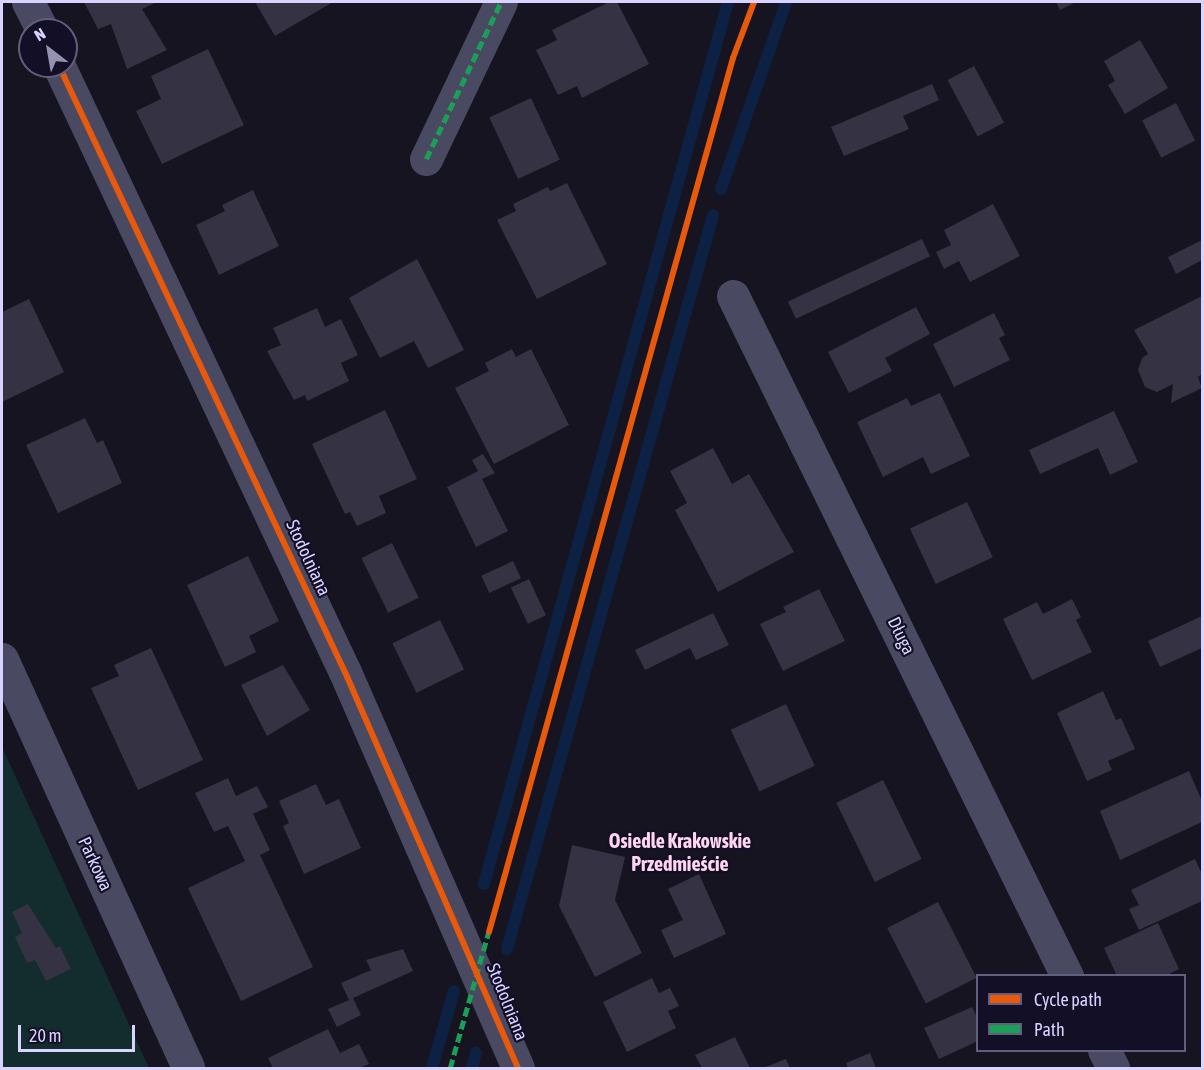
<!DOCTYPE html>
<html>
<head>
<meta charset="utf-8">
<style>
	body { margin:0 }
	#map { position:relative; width:1204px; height:1070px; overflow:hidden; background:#161421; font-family:"Asap Condensed",sans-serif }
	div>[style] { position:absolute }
	.green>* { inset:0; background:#132c2d }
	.stream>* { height:12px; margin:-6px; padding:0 6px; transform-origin:6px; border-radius:6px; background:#0d2144 }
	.building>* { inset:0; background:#343243; transform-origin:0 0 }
	.minor>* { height:33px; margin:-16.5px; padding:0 16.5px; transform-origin:16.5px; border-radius:16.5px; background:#4a4962 }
	.quiet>* { height:4.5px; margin-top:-2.25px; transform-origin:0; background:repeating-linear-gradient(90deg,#1a9f57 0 9px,transparent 0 13.5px) }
	.cycleway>* { height:6px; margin:-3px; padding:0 3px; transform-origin:3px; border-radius:3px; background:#e8590c }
	span { translate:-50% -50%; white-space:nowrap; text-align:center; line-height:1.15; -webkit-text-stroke:4.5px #130f26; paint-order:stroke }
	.street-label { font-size:18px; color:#d9d4ff }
	.neighbourhood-label { font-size:20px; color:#ffd6f0; font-weight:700 }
	.frame { position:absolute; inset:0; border:3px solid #d9d4ff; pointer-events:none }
	.legend { position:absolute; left:976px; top:974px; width:210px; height:78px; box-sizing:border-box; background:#130f26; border:2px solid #625e7d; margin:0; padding:8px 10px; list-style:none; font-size:18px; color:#d9d4ff }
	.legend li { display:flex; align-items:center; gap:12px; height:30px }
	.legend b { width:30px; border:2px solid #625e7d }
	.north { position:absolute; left:18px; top:18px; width:60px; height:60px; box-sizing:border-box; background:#130f26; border:2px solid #625e7d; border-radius:50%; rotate:329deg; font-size:16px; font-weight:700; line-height:24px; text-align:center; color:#d9d4ff }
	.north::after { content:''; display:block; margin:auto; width:21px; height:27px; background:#9591b1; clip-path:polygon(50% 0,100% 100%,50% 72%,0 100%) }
	.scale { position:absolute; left:18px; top:1025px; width:117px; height:27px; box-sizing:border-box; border:3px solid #d9d4ff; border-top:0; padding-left:8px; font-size:18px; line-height:21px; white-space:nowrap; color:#d9d4ff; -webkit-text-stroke:4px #130f26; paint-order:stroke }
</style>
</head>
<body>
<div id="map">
	<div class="green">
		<i style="clip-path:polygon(2px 747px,149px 1068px,2px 1068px)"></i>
	</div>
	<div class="stream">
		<i style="left:721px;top:189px;width:198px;rotate:-70.8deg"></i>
		<i style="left:484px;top:884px;width:915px;rotate:-74.54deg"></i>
		<i style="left:507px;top:949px;width:762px;rotate:-74.32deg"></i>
		<i style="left:432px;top:1068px;width:80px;rotate:-74.1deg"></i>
		<i style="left:472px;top:1068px;width:16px;rotate:-76deg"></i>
	</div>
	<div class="building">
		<i style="clip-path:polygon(84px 2px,157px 2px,142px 9px,167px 50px,127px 69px,111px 24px,98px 29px)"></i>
		<i style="clip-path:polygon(255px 2px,333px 2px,275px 36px)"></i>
		<i style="clip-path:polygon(609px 2px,617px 2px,649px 64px,582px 98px,577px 86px,558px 95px,536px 50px,557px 40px,552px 30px)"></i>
		<i style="clip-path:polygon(1056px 2px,1076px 2px,1060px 10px)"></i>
		<i style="clip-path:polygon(1140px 40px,1168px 88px,1125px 114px,1108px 85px,1115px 81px,1104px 61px)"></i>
		<i style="clip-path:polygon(208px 49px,244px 125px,162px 164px,136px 111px,161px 99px,151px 76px)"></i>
		<i style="left:974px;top:66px;width:64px;height:30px;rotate:62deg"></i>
		<i style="clip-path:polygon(932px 84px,939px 100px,903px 116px,909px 129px,844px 156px,831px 127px)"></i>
		<i style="left:531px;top:98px;width:68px;height:46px;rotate:65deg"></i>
		<i style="left:1176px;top:103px;width:42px;height:38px;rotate:63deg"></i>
		<i style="clip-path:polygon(567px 183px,607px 264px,537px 299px,497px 220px,516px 211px,513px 204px,548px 187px,550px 191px)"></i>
		<i style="clip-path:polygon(253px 190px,279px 246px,219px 275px,196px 225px,225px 211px,222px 205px)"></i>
		<i style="clip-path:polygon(993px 204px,1020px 256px,970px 282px,959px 261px,944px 269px,936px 252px,951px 245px,944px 230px)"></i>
		<i style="left:922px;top:239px;width:19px;height:148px;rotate:65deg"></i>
		<i style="clip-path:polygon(1202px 240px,1202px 260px,1176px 274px,1168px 257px)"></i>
		<i style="clip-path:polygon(417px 259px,464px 350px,428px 368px,414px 341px,380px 358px,349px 298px)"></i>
		<i style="clip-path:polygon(1202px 296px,1202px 374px,1198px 377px,1202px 388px,1171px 403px,1173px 384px,1157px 392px,1145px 387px,1138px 370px,1142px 358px,1148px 354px,1134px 330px)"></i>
		<i style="clip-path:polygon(29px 299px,64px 372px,2px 402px,2px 312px)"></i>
		<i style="clip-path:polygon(916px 307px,930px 334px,885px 358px,892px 371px,849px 393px,828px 352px)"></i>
		<i style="clip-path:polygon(317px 308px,325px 327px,341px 319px,358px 355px,341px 363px,349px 381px,307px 401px,305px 395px,294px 400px,267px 351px,281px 345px,273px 328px)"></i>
		<i style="clip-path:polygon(994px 313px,1005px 335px,999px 338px,1010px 360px,954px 387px,933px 344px)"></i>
		<i style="clip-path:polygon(512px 349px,516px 357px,531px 349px,569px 425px,494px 464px,455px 388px,489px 371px,485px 363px)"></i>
		<i style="clip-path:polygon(940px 393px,970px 456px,931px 474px,923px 457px,883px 477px,857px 422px,907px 398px,911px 406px)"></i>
		<i style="clip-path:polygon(385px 410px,417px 479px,379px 496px,386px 513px,357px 526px,350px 512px,345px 514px,312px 444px)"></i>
		<i style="clip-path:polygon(1114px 411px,1138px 462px,1110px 475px,1098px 448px,1040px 474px,1029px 450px)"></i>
		<i style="clip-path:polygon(85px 418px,97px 443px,103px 440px,122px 483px,58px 513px,26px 445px)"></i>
		<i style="clip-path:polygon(713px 448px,732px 484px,749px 474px,794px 552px,718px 592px,675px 510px,687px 503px,670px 471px)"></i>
		<i style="clip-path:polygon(483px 454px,495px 473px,482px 479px,508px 531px,476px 547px,447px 487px,478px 471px,472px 460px)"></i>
		<i style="left:967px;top:502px;width:61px;height:63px;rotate:65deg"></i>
		<i style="left:392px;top:543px;width:61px;height:34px;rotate:64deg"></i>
		<i style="clip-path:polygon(248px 556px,279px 621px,249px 636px,256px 652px,225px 667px,187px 585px)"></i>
		<i style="left:513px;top:561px;width:19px;height:35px;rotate:65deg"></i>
		<i style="left:529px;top:579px;width:40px;height:20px;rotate:65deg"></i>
		<i style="clip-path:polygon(819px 589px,845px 641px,783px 671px,760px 624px,786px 612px,783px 607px)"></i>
		<i style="clip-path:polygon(1072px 599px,1081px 617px,1076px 620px,1092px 652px,1032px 680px,1003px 619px,1037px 602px,1043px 614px)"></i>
		<i style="clip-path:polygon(713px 613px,729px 645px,696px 660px,690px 648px,645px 670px,635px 650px)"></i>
		<i style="clip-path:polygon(1202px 616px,1202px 648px,1160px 667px,1148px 641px)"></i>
		<i style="left:440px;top:620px;width:55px;height:53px;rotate:64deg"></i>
		<i style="clip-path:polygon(151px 648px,203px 760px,138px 790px,91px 688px,119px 676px,114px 665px)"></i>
		<i style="clip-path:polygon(283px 665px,310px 710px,267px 736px,241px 685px)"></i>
		<i style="clip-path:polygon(1103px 691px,1116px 720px,1121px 718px,1135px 749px,1108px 761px,1112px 770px,1087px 781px,1057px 713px)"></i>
		<i style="left:786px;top:704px;width:68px;height:61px;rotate:65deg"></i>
		<i style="clip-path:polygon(1189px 771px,1202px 801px,1202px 822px,1120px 860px,1100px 811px)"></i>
		<i style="clip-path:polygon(228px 778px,236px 796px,257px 786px,268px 807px,253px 814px,270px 850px,260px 855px,313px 967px,241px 1001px,188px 888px,245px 861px,228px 826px,214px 832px,195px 793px)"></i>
		<i style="left:883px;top:780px;width:88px;height:52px;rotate:64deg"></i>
		<i style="clip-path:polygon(316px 784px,326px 805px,339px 799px,361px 848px,304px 874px,283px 826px,289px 823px,279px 801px)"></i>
		<i style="clip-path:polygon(572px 845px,625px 857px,615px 900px,642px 953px,595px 977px,559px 906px)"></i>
		<i style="clip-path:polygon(1195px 859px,1202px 874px,1202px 901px,1139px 930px,1129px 909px,1139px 905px,1131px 890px)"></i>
		<i style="clip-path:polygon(699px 874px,726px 934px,674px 958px,661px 930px,683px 920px,668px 889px)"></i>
		<i style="left:938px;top:902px;width:85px;height:57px;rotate:63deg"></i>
		<i style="clip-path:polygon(28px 904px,56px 948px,60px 946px,71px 969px,46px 981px,35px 960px,27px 963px,15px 937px,22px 933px,12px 912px)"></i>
		<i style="clip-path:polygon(1158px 923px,1179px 969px,1165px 976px,1117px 976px,1104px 948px)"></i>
		<i style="clip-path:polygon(403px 949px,413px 971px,353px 998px,361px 1015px,337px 1027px,328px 1009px,349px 1000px,341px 983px,371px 970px,366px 960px)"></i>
		<i style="clip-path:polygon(652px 978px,659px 993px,670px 988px,679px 1006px,668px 1011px,676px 1028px,627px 1052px,603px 1002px)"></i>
		<i style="clip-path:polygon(972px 1007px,978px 1019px,978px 1041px,939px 1059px,924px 1028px)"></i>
		<i style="clip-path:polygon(328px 1029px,340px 1053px,359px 1044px,369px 1064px,359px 1068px,273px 1068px,268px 1058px)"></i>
		<i style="clip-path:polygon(735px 1037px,750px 1068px,702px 1068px,695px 1055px)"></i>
		<i style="clip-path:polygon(870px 1053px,876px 1068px,848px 1068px,846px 1063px)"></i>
		<i style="clip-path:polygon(786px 1059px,790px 1068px,763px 1068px)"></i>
	</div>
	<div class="minor">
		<i style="left:28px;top:2px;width:31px;rotate:63deg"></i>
		<i style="left:59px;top:66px;width:670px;rotate:64.74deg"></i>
		<i style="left:345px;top:672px;width:432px;rotate:66.4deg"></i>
		<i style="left:426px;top:159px;width:174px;rotate:-64.5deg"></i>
		<i style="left:733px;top:296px;width:758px;rotate:63.84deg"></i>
		<i style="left:2px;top:659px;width:449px;rotate:65.5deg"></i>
		<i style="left:1104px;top:1050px;width:20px;rotate:63deg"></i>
	</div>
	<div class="quiet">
		<i style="left:426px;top:159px;width:174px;rotate:-64.5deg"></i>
		<i style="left:450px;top:1068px;width:147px;rotate:-74.2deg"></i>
	</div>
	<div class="cycleway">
		<i style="left:59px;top:66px;width:670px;rotate:64.74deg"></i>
		<i style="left:345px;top:672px;width:432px;rotate:66.4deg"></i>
		<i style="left:489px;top:932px;width:907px;rotate:-74.4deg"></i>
		<i style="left:733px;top:58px;width:60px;rotate:-69.4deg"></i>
	</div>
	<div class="street-label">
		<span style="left:308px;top:558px;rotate:65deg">Stodolniana</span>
		<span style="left:901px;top:636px;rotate:64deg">Długa</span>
		<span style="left:95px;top:864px;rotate:65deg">Parkowa</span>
		<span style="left:507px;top:1002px;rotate:68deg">Stodolniana</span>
	</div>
	<div class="neighbourhood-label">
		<span style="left:680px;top:852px">Osiedle Krakowskie<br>Przedmieście</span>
	</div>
	<div class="frame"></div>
	<ul class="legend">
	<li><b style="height:8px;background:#e8590c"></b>Cycle path</li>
	<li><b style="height:8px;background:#1a9f57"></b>Path</li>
	</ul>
	<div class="north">N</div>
	<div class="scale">20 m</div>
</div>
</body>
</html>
